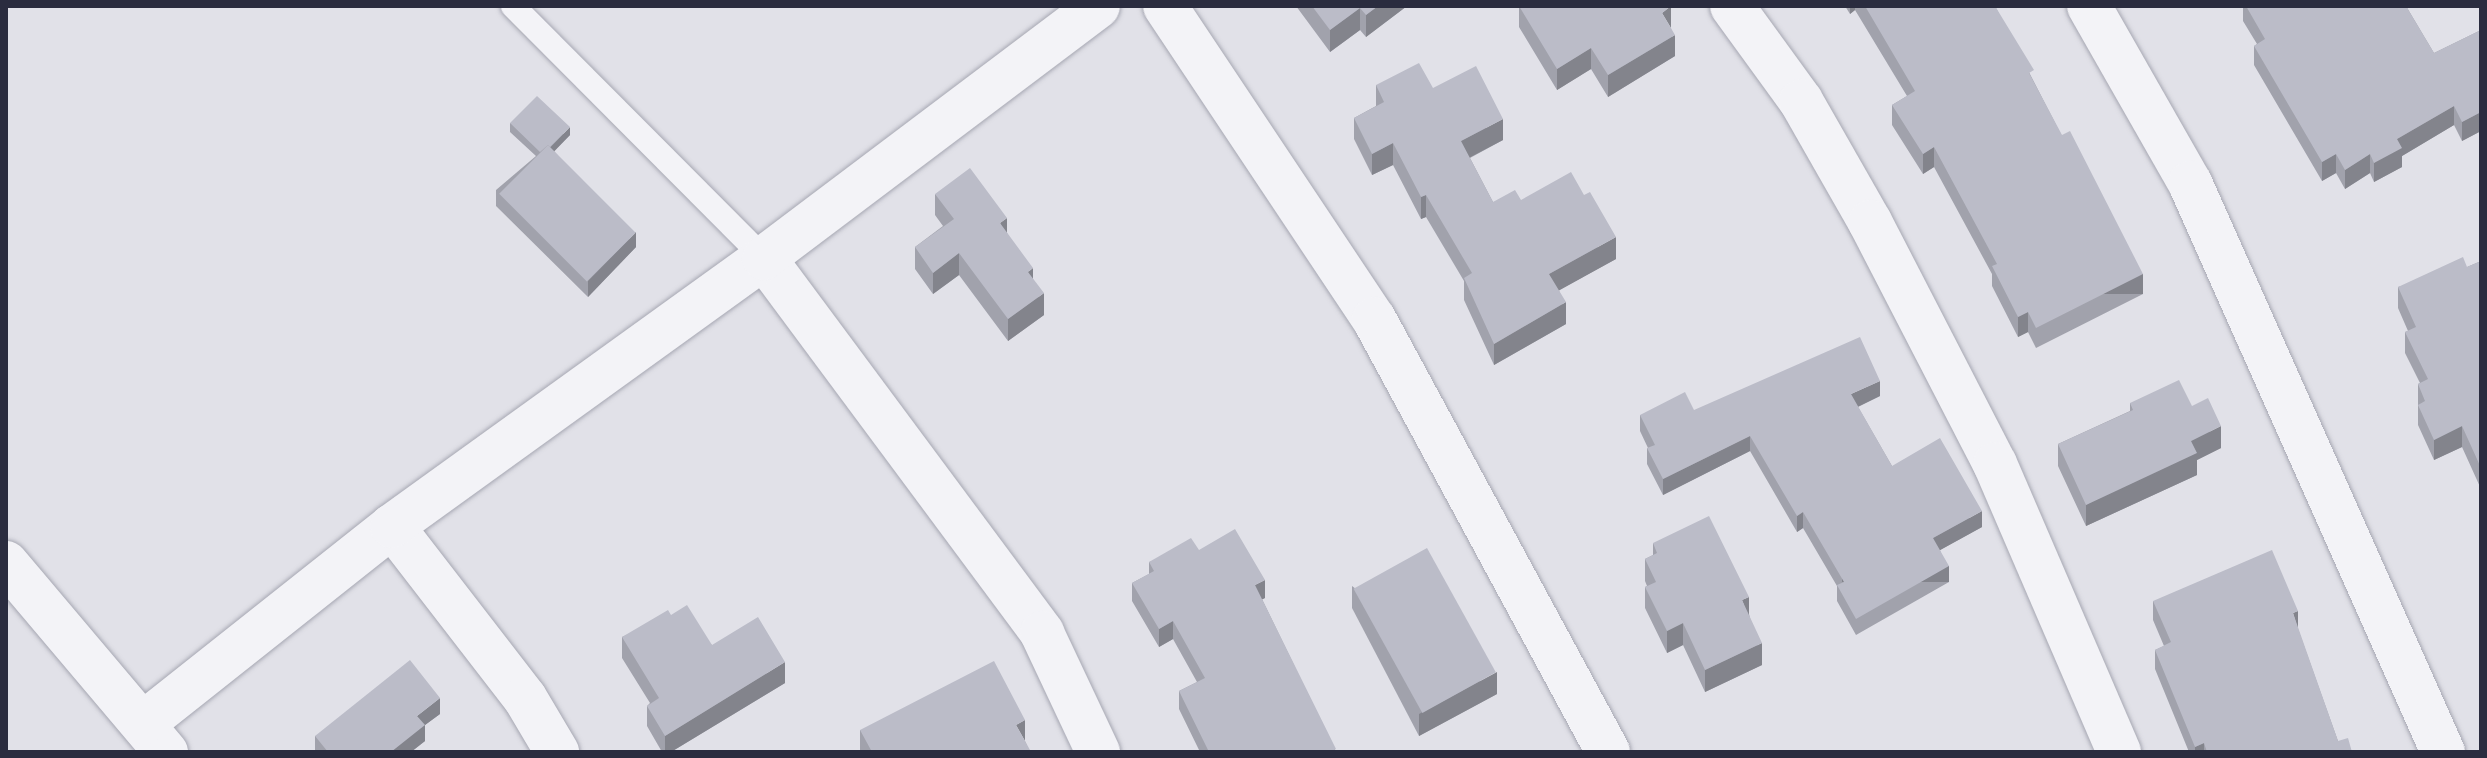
<!DOCTYPE html>
<html>
<head>
<meta charset="utf-8">
<style>
	body { margin:0 }
	#map { position:relative; width:2487px; height:758px; overflow:hidden; background:#e1e1e8; font-family:"Titillium Web",sans-serif }
	div>[style] { position:absolute }
	.roads { filter:drop-shadow(0 0 2px #a6a7b2) drop-shadow(0 0 2px #a6a7b2) }
	.service>* { height:24px; margin:-12px; padding:0 12px; transform-origin:12px; border-radius:12px; background:#f3f3f7 }
	.minor>* { height:44px; margin:-22px; padding:0 22px; transform-origin:22px; border-radius:22px; background:#f3f3f7 }
	.wall>* { inset:0; background:#a1a2ac }
	.shaded-wall>* { inset:0; background:#83848c; transform-origin:0 0 }
	.building>* { inset:0; background:#bbbcc8; transform-origin:0 0 }
	span { translate:-50% -50%; white-space:nowrap; text-align:center; line-height:1.15; -webkit-text-stroke:6px #f0f1f6; paint-order:stroke }
	.frame { position:absolute; inset:0; border:8px solid #2a2c3f; pointer-events:none }
</style>
</head>
<body>
<div id="map">
	<div class="roads">
		<div class="service">
			<i style="left:513px;top:6px;width:356px;rotate:45.1deg"></i>
		</div>
		<div class="minor">
			<i style="left:1165px;top:6px;width:376px;rotate:56.3deg"></i>
			<i style="left:1374px;top:319px;width:492px;rotate:61.6deg"></i>
			<i style="left:1732px;top:6px;width:117px;rotate:54deg"></i>
			<i style="left:1801px;top:101px;width:139px;rotate:60.3deg"></i>
			<i style="left:1870px;top:222px;width:272px;rotate:62.7deg"></i>
			<i style="left:1995px;top:464px;width:314px;rotate:66.7deg"></i>
			<i style="left:2089px;top:6px;width:204px;rotate:60.3deg"></i>
			<i style="left:2190px;top:183px;width:623px;rotate:66.03deg"></i>
			<i style="left:764px;top:258px;width:467px;rotate:53.4deg"></i>
			<i style="left:1042px;top:633px;width:132px;rotate:64.8deg"></i>
			<i style="left:392px;top:526px;width:217px;rotate:52.3deg"></i>
			<i style="left:525px;top:698px;width:63px;rotate:59.3deg"></i>
			<i style="left:6px;top:563px;width:248px;rotate:49.8deg"></i>
			<i style="left:145px;top:722px;width:315px;rotate:-38.4deg"></i>
			<i style="left:392px;top:526px;width:458px;rotate:-35.8deg"></i>
			<i style="left:764px;top:258px;width:418px;rotate:-37deg"></i>
		</div>
	</div>
	<div class="wall">
		<i style="clip-path:polygon(1296px 6px,1407px 6px,1366px 37px,1360px 30px,1330px 52px)"></i>
		<i style="clip-path:polygon(1519px 6px,1671px 28px,1675px 56px,1608px 97px,1591px 69px,1557px 90px,1519px 27px)"></i>
		<i style="clip-path:polygon(1845px 6px,1995px 6px,2143px 294px,2036px 348px,2028px 332px,2018px 337px,1992px 286px,1992px 274px,1934px 167px,1923px 174px,1892px 125px,1892px 105px,1907px 96px,1855px 10px,1850px 14px)"></i>
		<i style="clip-path:polygon(2243px 6px,2406px 6px,2434px 53px,2481px 30px,2481px 131px,2462px 141px,2454px 125px,2402px 156px,2402px 167px,2374px 182px,2370px 173px,2345px 189px,2336px 173px,2322px 181px,2254px 65px,2254px 46px,2257px 44px,2243px 21px)"></i>
		<i style="clip-path:polygon(1376px 85px,1433px 88px,1503px 140px,1470px 158px,1493px 202px,1521px 200px,1616px 259px,1559px 290px,1566px 324px,1494px 365px,1464px 300px,1464px 281px,1426px 217px,1421px 219px,1393px 165px,1372px 175px,1354px 139px,1354px 118px,1376px 106px)"></i>
		<i style="clip-path:polygon(510px 123px,570px 135px,554px 151px,636px 247px,588px 297px,496px 206px,496px 190px,536px 156px,510px 132px)"></i>
		<i style="clip-path:polygon(935px 194px,1007px 233px,1033px 279px,1044px 315px,1008px 341px,959px 275px,933px 294px,915px 269px,915px 247px,943px 226px,935px 215px)"></i>
		<i style="clip-path:polygon(2481px 261px,2481px 489px,2462px 447px,2434px 460px,2418px 425px,2418px 384px,2420px 383px,2405px 353px,2405px 332px,2408px 331px,2398px 308px,2398px 287px,2467px 267px)"></i>
		<i style="clip-path:polygon(1880px 396px,1858px 407px,1892px 466px,1982px 527px,1940px 550px,1949px 582px,1856px 635px,1837px 601px,1837px 586px,1803px 528px,1797px 532px,1750px 451px,1663px 495px,1647px 464px,1647px 448px,1648px 448px,1640px 431px,1640px 415px)"></i>
		<i style="clip-path:polygon(2130px 403px,2192px 406px,2221px 448px,2197px 460px,2197px 475px,2086px 526px,2058px 466px,2058px 444px,2130px 411px)"></i>
		<i style="clip-path:polygon(1653px 543px,1749px 614px,1762px 665px,1705px 692px,1683px 645px,1667px 653px,1645px 608px,1645px 587px,1647px 586px,1645px 581px,1645px 559px,1653px 555px)"></i>
		<i style="clip-path:polygon(1199px 550px,1265px 598px,1262px 599px,1336px 752px,1200px 752px,1179px 709px,1179px 691px,1197px 682px,1173px 639px,1159px 647px,1132px 601px,1132px 583px,1149px 574px,1149px 562px)"></i>
		<i style="clip-path:polygon(1352px 586px,1497px 694px,1419px 736px,1352px 608px)"></i>
		<i style="clip-path:polygon(2153px 601px,2298px 629px,2338px 741px,2352px 752px,2189px 752px,2155px 669px,2155px 650px,2164px 646px,2153px 620px)"></i>
		<i style="clip-path:polygon(671px 615px,712px 645px,785px 683px,671px 752px,662px 752px,647px 726px,647px 706px,650px 703px,622px 658px,622px 637px)"></i>
		<i style="clip-path:polygon(440px 714px,425px 725px,425px 741px,411px 752px,315px 752px,315px 736px)"></i>
		<i style="clip-path:polygon(860px 730px,1025px 741px,1030px 752px,860px 752px)"></i>
	</div>
	<div class="shaded-wall">
		<i style="clip-path:polygon(1378px 6px,1407px 6px,1366px 37px,1366px 15px)"></i>
		<i style="clip-path:polygon(1671px 6px,1671px 28px,1662px 13px)"></i>
		<i style="clip-path:polygon(1850px 6px,1855px 6px,1855px 10px,1850px 14px)"></i>
		<i style="clip-path:polygon(1360px 8px,1360px 30px,1330px 52px,1330px 30px)"></i>
		<i style="clip-path:polygon(1675px 35px,1675px 56px,1608px 97px,1608px 75px)"></i>
		<i style="clip-path:polygon(1591px 48px,1591px 69px,1557px 90px,1557px 69px)"></i>
		<i style="clip-path:polygon(2454px 106px,2454px 125px,2402px 156px,2402px 167px,2374px 182px,2374px 163px,2397px 139px)"></i>
		<i style="clip-path:polygon(2481px 112px,2481px 131px,2462px 141px,2462px 122px)"></i>
		<i style="clip-path:polygon(1503px 119px,1503px 140px,1461px 162px,1461px 141px)"></i>
		<i style="clip-path:polygon(570px 127px,570px 135px,543px 163px,543px 155px)"></i>
		<i style="clip-path:polygon(1393px 143px,1393px 165px,1372px 175px,1372px 154px)"></i>
		<i style="clip-path:polygon(1934px 147px,1934px 167px,1923px 174px,1923px 154px)"></i>
		<i style="clip-path:polygon(2336px 154px,2336px 173px,2322px 181px,2322px 162px)"></i>
		<i style="clip-path:polygon(2370px 154px,2370px 173px,2345px 189px,2345px 170px)"></i>
		<i style="clip-path:polygon(1426px 195px,1426px 217px,1421px 219px,1421px 197px)"></i>
		<i style="clip-path:polygon(1007px 218px,1007px 240px,1000px 223px)"></i>
		<i style="clip-path:polygon(636px 232px,636px 247px,588px 297px,588px 281px)"></i>
		<i style="clip-path:polygon(1616px 237px,1616px 259px,1549px 296px,1549px 274px)"></i>
		<i style="clip-path:polygon(959px 253px,959px 275px,933px 294px,933px 273px)"></i>
		<i style="clip-path:polygon(1033px 268px,1033px 289px,1028px 272px)"></i>
		<i style="left:2143px;top:274px;width:20px;height:120px;rotate:90deg"></i>
		<i style="clip-path:polygon(1044px 293px,1044px 315px,1008px 341px,1008px 319px)"></i>
		<i style="clip-path:polygon(1566px 302px,1566px 324px,1494px 365px,1494px 344px)"></i>
		<i style="clip-path:polygon(2028px 312px,2028px 332px,2018px 337px,2018px 317px)"></i>
		<i style="clip-path:polygon(1880px 381px,1880px 396px,1851px 410px,1851px 394px)"></i>
		<i style="clip-path:polygon(2221px 426px,2221px 448px,2197px 460px,2197px 475px,2086px 526px,2086px 505px,2191px 441px)"></i>
		<i style="clip-path:polygon(2462px 426px,2462px 447px,2434px 460px,2434px 440px)"></i>
		<i style="clip-path:polygon(1750px 436px,1750px 451px,1663px 495px,1663px 479px)"></i>
		<i style="clip-path:polygon(1982px 511px,1982px 527px,1933px 554px,1933px 538px)"></i>
		<i style="clip-path:polygon(1803px 512px,1803px 528px,1797px 532px,1797px 516px)"></i>
		<i style="left:1949px;top:566px;width:16px;height:107px;rotate:90deg"></i>
		<i style="clip-path:polygon(1265px 580px,1265px 598px,1255px 603px,1255px 585px)"></i>
		<i style="clip-path:polygon(1749px 597px,1749px 619px,1742px 600px)"></i>
		<i style="clip-path:polygon(2298px 611px,2298px 630px,2293px 613px)"></i>
		<i style="clip-path:polygon(1173px 621px,1173px 639px,1159px 647px,1159px 629px)"></i>
		<i style="clip-path:polygon(1683px 623px,1683px 645px,1667px 653px,1667px 631px)"></i>
		<i style="clip-path:polygon(1762px 643px,1762px 665px,1705px 692px,1705px 670px)"></i>
		<i style="clip-path:polygon(785px 662px,785px 683px,671px 752px,665px 752px,665px 736px)"></i>
		<i style="clip-path:polygon(1497px 672px,1497px 694px,1419px 736px,1419px 714px)"></i>
		<i style="clip-path:polygon(440px 698px,440px 714px,425px 725px,425px 741px,411px 752px,391px 752px,417px 716px)"></i>
		<i style="clip-path:polygon(1025px 720px,1025px 741px,1016px 725px)"></i>
		<i style="clip-path:polygon(2204px 743px,2204px 752px,2195px 752px,2195px 747px)"></i>
	</div>
	<div class="building">
		<i style="clip-path:polygon(1312px 6px,1378px 6px,1366px 15px,1360px 8px,1330px 30px)"></i>
		<i style="clip-path:polygon(1519px 6px,1671px 6px,1662px 13px,1675px 35px,1608px 75px,1591px 48px,1557px 69px)"></i>
		<i style="clip-path:polygon(1865px 6px,1995px 6px,2034px 70px,2029px 73px,2062px 135px,2070px 131px,2143px 274px,2036px 328px,2028px 312px,2018px 317px,1992px 266px,1997px 264px,1934px 147px,1923px 154px,1892px 105px,1915px 91px)"></i>
		<i style="clip-path:polygon(2246px 6px,2406px 6px,2434px 53px,2481px 30px,2481px 112px,2462px 122px,2454px 106px,2397px 139px,2402px 148px,2374px 163px,2370px 154px,2345px 170px,2336px 154px,2322px 162px,2254px 46px,2265px 39px)"></i>
		<i style="clip-path:polygon(1419px 63px,1433px 88px,1476px 66px,1503px 119px,1461px 141px,1493px 202px,1515px 190px,1521px 200px,1571px 172px,1584px 195px,1590px 192px,1616px 237px,1549px 274px,1566px 302px,1494px 344px,1464px 278px,1472px 273px,1426px 195px,1421px 197px,1393px 143px,1372px 154px,1354px 118px,1384px 102px,1376px 85px)"></i>
		<i style="clip-path:polygon(537px 96px,570px 127px,550px 147px,548px 145px,540px 152px,510px 123px)"></i>
		<i style="left:548px;top:145px;width:124px;height:69px;rotate:45deg"></i>
		<i style="clip-path:polygon(970px 168px,1007px 218px,1000px 223px,1033px 268px,1028px 272px,1044px 293px,1008px 319px,959px 253px,933px 273px,915px 247px,954px 219px,935px 194px)"></i>
		<i style="clip-path:polygon(2463px 257px,2467px 267px,2481px 261px,2481px 468px,2462px 426px,2434px 440px,2418px 405px,2425px 401px,2418px 384px,2428px 379px,2405px 332px,2416px 327px,2398px 287px)"></i>
		<i style="clip-path:polygon(1860px 337px,1880px 381px,1851px 394px,1892px 466px,1940px 438px,1982px 511px,1933px 538px,1949px 566px,1856px 619px,1837px 585px,1844px 582px,1803px 512px,1797px 516px,1750px 436px,1663px 479px,1647px 448px,1655px 445px,1640px 415px,1685px 392px,1694px 410px)"></i>
		<i style="clip-path:polygon(2179px 380px,2192px 406px,2208px 398px,2221px 426px,2191px 441px,2197px 453px,2086px 505px,2058px 444px,2133px 410px,2130px 403px)"></i>
		<i style="clip-path:polygon(1709px 516px,1749px 597px,1742px 600px,1762px 643px,1705px 670px,1683px 623px,1667px 631px,1645px 587px,1656px 582px,1645px 559px,1657px 553px,1653px 543px)"></i>
		<i style="clip-path:polygon(1235px 529px,1265px 580px,1255px 585px,1336px 749px,1330px 752px,1209px 752px,1179px 691px,1205px 678px,1173px 621px,1159px 629px,1132px 583px,1154px 571px,1149px 562px,1191px 538px,1199px 550px)"></i>
		<i style="left:1427px;top:548px;width:142px;height:84px;rotate:61deg"></i>
		<i style="clip-path:polygon(2272px 550px,2298px 611px,2293px 613px,2338px 741px,2348px 738px,2352px 752px,2207px 752px,2204px 743px,2195px 747px,2155px 650px,2171px 642px,2153px 601px)"></i>
		<i style="clip-path:polygon(687px 605px,712px 645px,758px 617px,785px 662px,665px 736px,647px 706px,659px 698px,622px 637px,668px 610px,671px 615px)"></i>
		<i style="clip-path:polygon(410px 660px,440px 698px,417px 716px,425px 725px,391px 752px,328px 752px,315px 736px)"></i>
		<i style="clip-path:polygon(994px 661px,1025px 720px,1016px 725px,1030px 750px,1027px 752px,872px 752px,860px 730px)"></i>
	</div>
	<div class="frame"></div>
</div>
</body>
</html>
